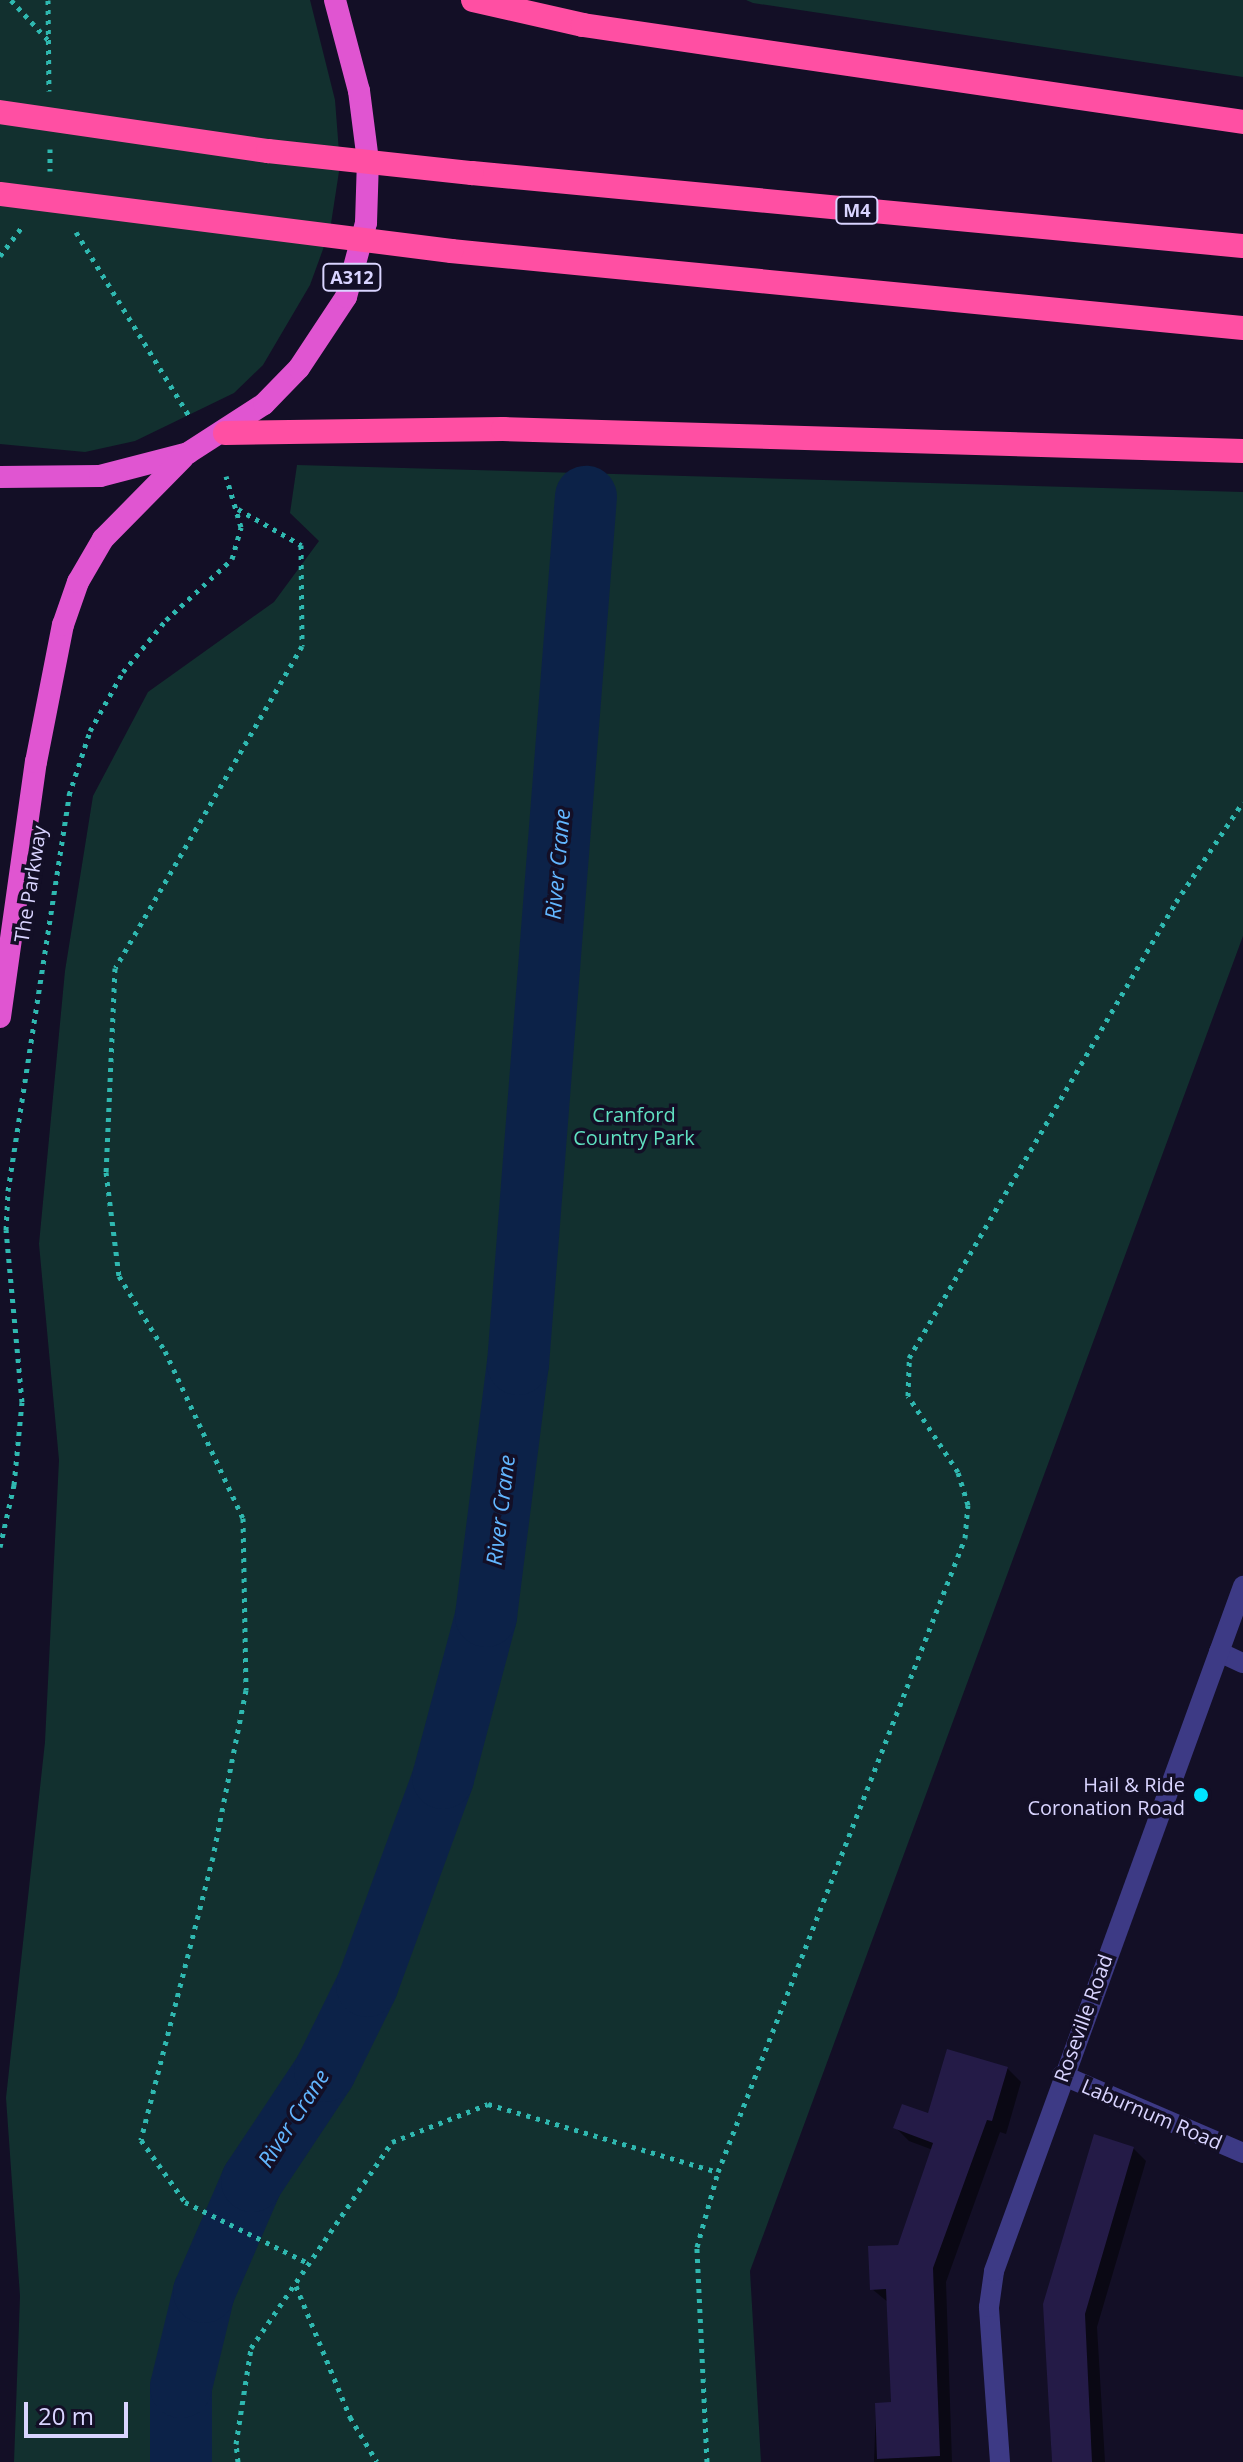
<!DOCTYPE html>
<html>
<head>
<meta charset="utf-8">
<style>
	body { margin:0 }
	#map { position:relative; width:1243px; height:2462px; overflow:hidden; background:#130f26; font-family:"Open Sans",sans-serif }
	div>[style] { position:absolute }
	.green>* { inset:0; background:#12302f }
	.shadow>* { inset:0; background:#0007 }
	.river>* { height:62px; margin:-31px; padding:0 31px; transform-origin:31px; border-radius:31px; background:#0c2248 }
	.building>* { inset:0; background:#241b47 }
	.path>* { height:5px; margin-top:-2.5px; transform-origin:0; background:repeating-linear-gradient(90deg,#2fb8b0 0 4px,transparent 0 10px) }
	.minor>* { height:20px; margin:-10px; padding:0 10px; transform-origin:10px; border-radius:10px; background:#3d3a85 }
	.trunk>* { height:22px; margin:-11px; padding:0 11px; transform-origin:11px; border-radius:11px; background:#e055d1 }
	.motorway>* { height:24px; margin:-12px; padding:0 12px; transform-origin:12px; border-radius:12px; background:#ff4fa3 }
	.motorway-bridge>* { height:24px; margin:-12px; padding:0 12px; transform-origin:12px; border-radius:12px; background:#ff4fa3 }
	.dots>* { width:22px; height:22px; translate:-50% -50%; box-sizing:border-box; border:4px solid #130f26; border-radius:50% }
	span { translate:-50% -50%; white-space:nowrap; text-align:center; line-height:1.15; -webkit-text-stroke:7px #130f26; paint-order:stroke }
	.shield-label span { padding:2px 6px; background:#130f26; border:2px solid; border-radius:6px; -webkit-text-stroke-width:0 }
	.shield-label { font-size:18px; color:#d9d4ff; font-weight:700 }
	.street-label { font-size:20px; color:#d9d4ff }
	.park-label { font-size:20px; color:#5fe0c0 }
	.poi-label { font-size:20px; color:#d9d4ff }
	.right { translate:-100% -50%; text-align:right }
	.water-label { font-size:22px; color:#62b6ff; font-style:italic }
	.scale { position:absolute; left:24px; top:2402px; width:104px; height:36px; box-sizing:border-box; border:4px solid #d9d4ff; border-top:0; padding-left:10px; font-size:24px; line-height:28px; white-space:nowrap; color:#d9d4ff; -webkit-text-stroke:6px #130f26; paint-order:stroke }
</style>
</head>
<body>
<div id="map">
	<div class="green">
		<i style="clip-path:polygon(0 0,310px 0,335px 100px,340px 165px,330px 230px,310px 285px,263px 365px,234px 393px,135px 441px,85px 452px,0 444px)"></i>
		<i style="clip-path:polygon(746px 0,1243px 0,1243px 77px,753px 3px)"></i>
		<i style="clip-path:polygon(297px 465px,1243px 492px,1243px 936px,750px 2271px,761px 2462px,193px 2462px,198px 2381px,227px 2281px,260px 2202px,225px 2188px,198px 2231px,161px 2383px,161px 2462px,14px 2462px,20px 2296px,6px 2098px,45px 1742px,59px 1460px,39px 1244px,65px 971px,93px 796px,148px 692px,274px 602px,319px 541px,290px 513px)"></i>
	</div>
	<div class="shadow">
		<i style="clip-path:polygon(1007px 2068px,1021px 2082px,1006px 2134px,1000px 2132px,946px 2282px,952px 2462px,874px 2462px,876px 2405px,893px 2404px,889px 2303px,872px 2289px,900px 2247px,933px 2150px,909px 2141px,895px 2127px,930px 2116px)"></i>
		<i style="clip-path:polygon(1133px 2148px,1146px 2161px,1097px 2327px,1105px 2462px,1052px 2462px,1045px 2304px)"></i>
	</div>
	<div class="river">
		<i style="left:181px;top:2462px;width:75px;rotate:-90deg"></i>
		<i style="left:181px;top:2387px;width:98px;rotate:-76.4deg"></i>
		<i style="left:204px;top:2292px;width:121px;rotate:-66.6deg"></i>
		<i style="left:252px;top:2181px;width:132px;rotate:-56.4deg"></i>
		<i style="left:325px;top:2071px;width:95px;rotate:-63.7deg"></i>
		<i style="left:367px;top:1986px;width:221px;rotate:-69.9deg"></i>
		<i style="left:443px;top:1778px;width:168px;rotate:-75.1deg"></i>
		<i style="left:486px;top:1616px;width:254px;rotate:-82.8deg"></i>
		<i style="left:518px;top:1364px;width:870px;rotate:-85.52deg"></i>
	</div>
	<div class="building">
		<i style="clip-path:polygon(947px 2049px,1008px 2067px,992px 2121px,987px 2120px,933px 2268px,940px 2456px,877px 2459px,875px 2403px,891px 2402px,886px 2289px,870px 2290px,868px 2246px,898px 2245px,933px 2143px,893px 2128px,902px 2104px,928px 2113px)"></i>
		<i style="clip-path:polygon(1094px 2134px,1134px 2147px,1085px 2314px,1092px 2462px,1052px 2462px,1043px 2304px)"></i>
	</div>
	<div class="path">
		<i style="left:11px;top:0;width:54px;rotate:47.2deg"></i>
		<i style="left:48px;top:0;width:91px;rotate:89.4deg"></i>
		<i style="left:50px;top:149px;width:22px;rotate:90deg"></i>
		<i style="left:76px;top:232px;width:217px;rotate:58.4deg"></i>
		<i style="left:0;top:256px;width:38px;rotate:-53deg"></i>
		<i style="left:238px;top:509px;width:73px;rotate:29.7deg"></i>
		<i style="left:301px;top:545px;width:101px;rotate:89.4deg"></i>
		<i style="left:302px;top:646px;width:372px;rotate:120.1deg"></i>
		<i style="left:115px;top:968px;width:204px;rotate:92.5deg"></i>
		<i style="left:106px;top:1172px;width:105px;rotate:82.9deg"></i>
		<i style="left:119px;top:1276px;width:88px;rotate:58.5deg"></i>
		<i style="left:165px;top:1351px;width:184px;rotate:65deg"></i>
		<i style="left:243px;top:1518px;width:172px;rotate:89deg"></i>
		<i style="left:246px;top:1690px;width:170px;rotate:101.2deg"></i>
		<i style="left:213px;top:1857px;width:292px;rotate:104.3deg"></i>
		<i style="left:141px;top:2140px;width:76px;rotate:54.6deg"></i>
		<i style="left:185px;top:2202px;width:140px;rotate:26.4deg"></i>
		<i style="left:0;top:1547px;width:64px;rotate:-77.3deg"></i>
		<i style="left:14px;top:1485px;width:83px;rotate:-84.5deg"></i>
		<i style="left:22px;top:1402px;width:173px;rotate:-95.3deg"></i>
		<i style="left:6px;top:1230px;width:39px;rotate:-87deg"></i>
		<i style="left:8px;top:1191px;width:401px;rotate:-81.2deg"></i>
		<i style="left:69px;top:795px;width:67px;rotate:-71.8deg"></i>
		<i style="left:90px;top:731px;width:68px;rotate:-60.8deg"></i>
		<i style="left:123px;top:672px;width:67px;rotate:-50.4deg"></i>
		<i style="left:166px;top:620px;width:90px;rotate:-42.7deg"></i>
		<i style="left:232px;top:559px;width:33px;rotate:-74deg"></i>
		<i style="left:241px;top:527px;width:53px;rotate:-106.4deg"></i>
		<i style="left:296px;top:2286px;width:142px;rotate:67.6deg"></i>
		<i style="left:350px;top:2417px;width:52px;rotate:59deg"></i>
		<i style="left:238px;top:2462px;width:18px;rotate:-96deg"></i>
		<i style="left:236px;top:2444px;width:97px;rotate:-81.1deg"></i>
		<i style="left:251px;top:2348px;width:250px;rotate:-55.6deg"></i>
		<i style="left:392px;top:2142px;width:103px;rotate:-21.6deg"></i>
		<i style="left:488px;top:2104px;width:240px;rotate:16.5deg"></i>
		<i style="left:707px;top:2462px;width:215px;rotate:-92.7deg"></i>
		<i style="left:697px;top:2247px;width:78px;rotate:-74.4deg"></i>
		<i style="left:718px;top:2172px;width:680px;rotate:-68.71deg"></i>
		<i style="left:965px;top:1538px;width:33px;rotate:-85deg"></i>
		<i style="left:968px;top:1505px;width:34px;rotate:-107deg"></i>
		<i style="left:958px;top:1472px;width:91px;rotate:-123.3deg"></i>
		<i style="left:908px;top:1396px;width:38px;rotate:-88deg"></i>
		<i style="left:909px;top:1358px;width:528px;rotate:-59.65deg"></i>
		<i style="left:1176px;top:902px;width:120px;rotate:-56.2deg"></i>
	</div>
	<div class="minor">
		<i style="left:1219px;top:1652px;width:26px;rotate:25deg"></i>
		<i style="left:1062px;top:2075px;width:197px;rotate:23.3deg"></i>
		<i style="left:1000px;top:2462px;width:155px;rotate:-94.1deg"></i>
		<i style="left:989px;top:2307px;width:36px;rotate:-82deg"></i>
		<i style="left:994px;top:2271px;width:729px;rotate:-70.02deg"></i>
	</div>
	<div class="trunk">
		<i style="left:0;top:477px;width:100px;rotate:-0.6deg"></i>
		<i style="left:100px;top:476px;width:91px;rotate:-14.6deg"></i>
		<i style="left:188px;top:453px;width:90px;rotate:-32.8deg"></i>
		<i style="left:264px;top:404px;width:50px;rotate:-45.8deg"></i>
		<i style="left:299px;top:368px;width:85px;rotate:-56.5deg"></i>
		<i style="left:346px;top:297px;width:77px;rotate:-74.9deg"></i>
		<i style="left:366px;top:223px;width:62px;rotate:-88.2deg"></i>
		<i style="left:368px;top:161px;width:71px;rotate:-97.3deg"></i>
		<i style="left:359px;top:91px;width:94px;rotate:-104.8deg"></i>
		<i style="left:0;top:1017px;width:258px;rotate:-82deg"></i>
		<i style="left:36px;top:762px;width:140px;rotate:-78.9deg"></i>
		<i style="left:63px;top:625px;width:46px;rotate:-70.8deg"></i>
		<i style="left:78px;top:582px;width:50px;rotate:-59.8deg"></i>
		<i style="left:103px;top:539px;width:114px;rotate:-45.4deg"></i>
	</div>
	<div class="motorway">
		<i style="left:473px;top:0;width:113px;rotate:12.8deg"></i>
		<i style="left:583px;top:25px;width:667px;rotate:8.36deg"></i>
		<i style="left:472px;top:173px;width:774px;rotate:5.41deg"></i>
		<i style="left:451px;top:251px;width:796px;rotate:5.55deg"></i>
		<i style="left:225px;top:433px;width:278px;rotate:-0.8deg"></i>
		<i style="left:503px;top:429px;width:740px;rotate:1.7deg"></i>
	</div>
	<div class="motorway-bridge">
		<i style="left:0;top:112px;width:271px;rotate:8.3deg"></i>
		<i style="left:268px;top:151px;width:205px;rotate:6.2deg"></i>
		<i style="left:0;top:194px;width:455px;rotate:7.2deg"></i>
	</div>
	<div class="dots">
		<i style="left:1201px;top:1795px;background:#00e5ff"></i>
	</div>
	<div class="shield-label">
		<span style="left:857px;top:210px">M4</span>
		<span style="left:352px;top:277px">A312</span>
	</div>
	<div class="street-label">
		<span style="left:30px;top:884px;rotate:-81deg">The Parkway</span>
		<span style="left:1083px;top:2018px;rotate:-70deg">Roseville Road</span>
		<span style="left:1152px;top:2114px;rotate:23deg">Laburnum Road</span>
	</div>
	<div class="park-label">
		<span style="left:634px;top:1126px">Cranford<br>Country Park</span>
	</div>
	<div class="poi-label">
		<span class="right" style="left:1185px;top:1796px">Hail &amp; Ride<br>Coronation Road</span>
	</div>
	<div class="water-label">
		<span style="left:557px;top:864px;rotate:-85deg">River Crane</span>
		<span style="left:500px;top:1510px;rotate:-83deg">River Crane</span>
		<span style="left:293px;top:2118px;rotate:-57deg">River Crane</span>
	</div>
	<div class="scale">20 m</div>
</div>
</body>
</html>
